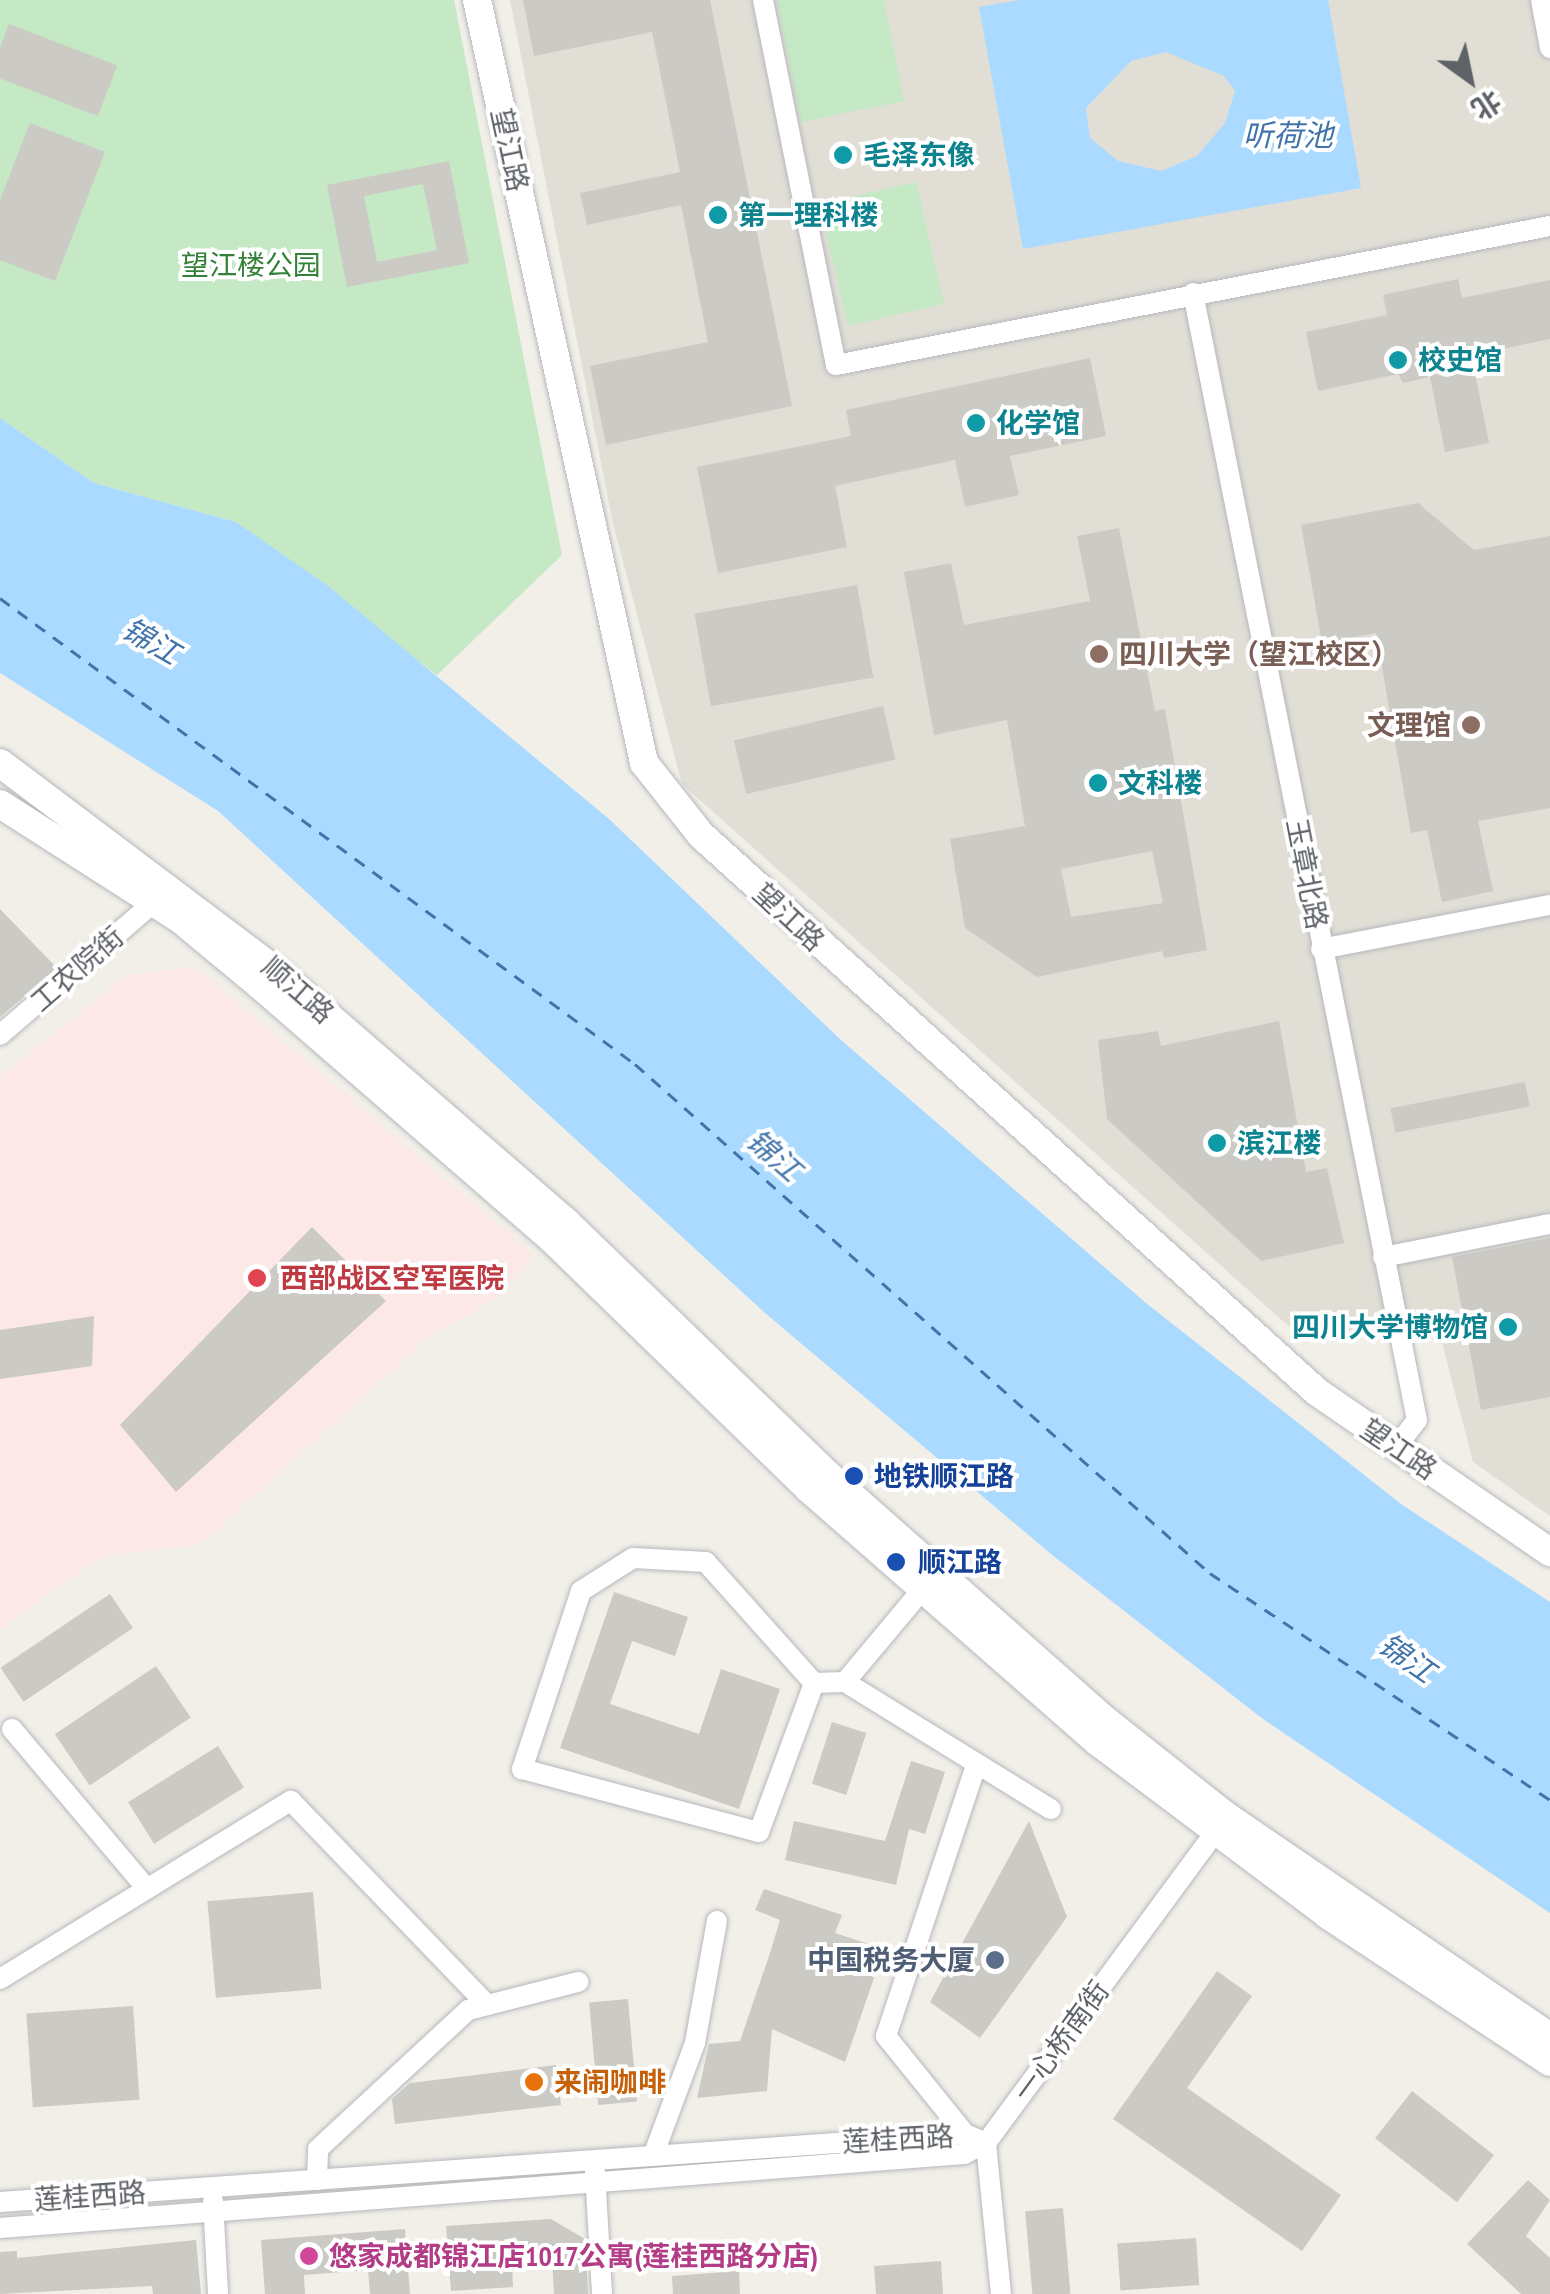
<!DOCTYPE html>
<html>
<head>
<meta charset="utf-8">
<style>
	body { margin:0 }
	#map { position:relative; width:1550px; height:2294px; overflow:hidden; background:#f1efe8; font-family:"PT Sans Narrow","Noto Sans SC",sans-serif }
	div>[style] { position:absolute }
	.education>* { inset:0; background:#e1ded6 }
	.medical>* { inset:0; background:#fce8e6 }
	.green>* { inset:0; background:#c5e8c5; transform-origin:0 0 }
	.water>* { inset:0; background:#aadaff }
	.ferry>* { height:2.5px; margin-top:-1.25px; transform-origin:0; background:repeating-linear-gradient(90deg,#4174aa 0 12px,transparent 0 22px) }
	.building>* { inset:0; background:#cccac5; transform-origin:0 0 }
	.roads { filter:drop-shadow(0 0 2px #b5b8bc) drop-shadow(0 0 2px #b5b8bc) }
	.street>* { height:20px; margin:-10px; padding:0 10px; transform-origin:10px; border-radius:10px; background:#fff }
	.secondary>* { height:28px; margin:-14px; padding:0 14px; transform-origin:14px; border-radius:14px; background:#fff }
	.dots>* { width:28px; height:28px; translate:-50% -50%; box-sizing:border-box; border:5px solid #fff; border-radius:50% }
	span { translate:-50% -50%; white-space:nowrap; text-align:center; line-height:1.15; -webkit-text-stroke:8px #fff; paint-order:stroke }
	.street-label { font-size:28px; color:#5f6368 }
	.culture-label { font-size:28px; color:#0d838f; font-weight:700 }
	.left { translate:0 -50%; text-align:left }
	.right { translate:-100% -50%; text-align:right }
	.park-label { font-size:28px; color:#348238 }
	.education-label { font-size:28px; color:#785e54; font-weight:700 }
	.health-label { font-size:28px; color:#be3a42; font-weight:700 }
	.transit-label { font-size:28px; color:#164399; font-weight:700 }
	.service-label { font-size:28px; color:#4e5e75; font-weight:700 }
	.food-label { font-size:28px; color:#c56008; font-weight:700 }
	.hotel-label { font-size:28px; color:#b23c85; font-weight:700 }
	.water-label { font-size:30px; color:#4174aa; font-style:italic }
	.north { position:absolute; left:1420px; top:30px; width:100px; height:100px; -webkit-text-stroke:8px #fff; paint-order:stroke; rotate:147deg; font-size:28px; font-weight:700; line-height:40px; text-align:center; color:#5f6368 }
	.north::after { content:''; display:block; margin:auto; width:35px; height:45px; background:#5f6368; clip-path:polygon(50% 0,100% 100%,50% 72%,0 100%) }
</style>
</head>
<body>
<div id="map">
	<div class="education">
		<i style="clip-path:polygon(510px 0,1550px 0,1550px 1516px,1473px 1462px,1435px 1316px,1303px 1339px,682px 784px,613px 524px)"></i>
	</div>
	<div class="medical">
		<i style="clip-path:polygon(194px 966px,534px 1255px,494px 1300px,429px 1337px,200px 1545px,101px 1557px,0 1629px,0 1077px,127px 975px)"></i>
	</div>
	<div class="green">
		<i style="clip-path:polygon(0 0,454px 0,562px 555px,437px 675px,236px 522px,94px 483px,0 418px)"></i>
		<i style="clip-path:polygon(777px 0,884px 0,904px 101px,801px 122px)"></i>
		<i style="left:916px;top:182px;width:125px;height:99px;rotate:77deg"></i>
	</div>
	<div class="water">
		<i style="clip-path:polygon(evenodd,1020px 0,1328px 0,1361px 188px,1023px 249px,979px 7px,1020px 0,1166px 52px,1224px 76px,1235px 91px,1225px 123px,1197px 156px,1161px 171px,1118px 161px,1090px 138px,1086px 108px,1131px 61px,1166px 52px)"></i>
		<i style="clip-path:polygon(0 418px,94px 483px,236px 522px,328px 586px,609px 819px,841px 1040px,1146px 1303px,1401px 1504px,1550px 1602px,1550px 1913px,1263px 1719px,1051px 1554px,765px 1313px,218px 811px,0 673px)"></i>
	</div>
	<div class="ferry">
		<i style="left:0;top:598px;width:788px;rotate:36.27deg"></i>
		<i style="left:635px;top:1064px;width:768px;rotate:41.52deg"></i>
		<i style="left:1210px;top:1573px;width:409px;rotate:33.7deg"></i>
	</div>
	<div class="building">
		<i style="clip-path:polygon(523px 0,710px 0,792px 406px,606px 445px,590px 366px,708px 342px,681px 205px,587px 225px,580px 193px,680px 172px,652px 32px,534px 56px)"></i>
		<i style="left:9px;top:24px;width:116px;height:54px;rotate:21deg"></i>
		<i style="clip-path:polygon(30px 123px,105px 152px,55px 281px,0 260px,0 200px)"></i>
		<i style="clip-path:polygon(evenodd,449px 161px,469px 263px,347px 287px,327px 185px,449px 161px,423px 184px,437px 250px,377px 262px,364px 196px,423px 184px)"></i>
		<i style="clip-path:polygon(1458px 279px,1462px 298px,1550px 280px,1550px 339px,1482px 353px,1485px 366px,1474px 368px,1489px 443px,1445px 452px,1430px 377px,1403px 383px,1398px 374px,1318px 391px,1306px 332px,1387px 315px,1383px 295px)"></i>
		<i style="clip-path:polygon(1090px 358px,1106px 436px,1010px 456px,1019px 495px,965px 507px,955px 460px,835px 486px,847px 547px,718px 573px,697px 467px,851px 436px,846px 410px)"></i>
		<i style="clip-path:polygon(1418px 503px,1474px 550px,1550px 536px,1550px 808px,1478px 821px,1493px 891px,1442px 902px,1427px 830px,1411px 833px,1376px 633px,1322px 643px,1301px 525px)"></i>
		<i style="clip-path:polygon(evenodd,1119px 528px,1155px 711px,1165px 709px,1207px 950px,1164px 958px,1162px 951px,1037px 977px,965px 928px,950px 839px,1025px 826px,1007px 720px,934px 735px,904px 572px,951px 563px,964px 625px,1090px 601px,1077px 536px,1119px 528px,1152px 851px,1163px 903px,1071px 917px,1061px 869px,1152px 851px)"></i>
		<i style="left:857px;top:585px;width:94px;height:165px;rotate:80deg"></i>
		<i style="left:883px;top:706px;width:55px;height:153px;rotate:77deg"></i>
		<i style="clip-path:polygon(0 909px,57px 968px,0 1017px)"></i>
		<i style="clip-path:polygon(1279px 1021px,1306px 1172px,1327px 1168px,1344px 1243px,1261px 1261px,1107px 1119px,1098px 1040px,1158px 1031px,1161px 1046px)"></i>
		<i style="left:1525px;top:1082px;width:25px;height:137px;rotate:79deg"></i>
		<i style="clip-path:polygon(312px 1227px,386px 1301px,176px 1492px,120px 1425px)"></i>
		<i style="clip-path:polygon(1550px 1238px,1550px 1397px,1481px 1410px,1452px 1257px)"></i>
		<i style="clip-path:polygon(94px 1316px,92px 1366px,0 1379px,0 1330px)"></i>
		<i style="clip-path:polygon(614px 1592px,688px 1617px,675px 1656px,632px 1641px,610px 1704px,699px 1734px,721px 1669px,780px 1689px,739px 1809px,560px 1748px)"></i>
		<i style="left:110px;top:1594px;width:41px;height:132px;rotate:56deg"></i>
		<i style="left:156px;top:1666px;width:62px;height:122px;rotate:56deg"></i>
		<i style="left:832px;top:1722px;width:36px;height:65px;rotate:18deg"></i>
		<i style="left:218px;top:1746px;width:49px;height:106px;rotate:58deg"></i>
		<i style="clip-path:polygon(911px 1761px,945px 1772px,925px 1834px,909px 1829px,896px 1885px,785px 1860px,794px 1821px,885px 1841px)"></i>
		<i style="clip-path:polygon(1029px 1821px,1067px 1917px,980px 2038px,930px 2002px)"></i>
		<i style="clip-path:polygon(764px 1889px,842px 1915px,835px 1933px,884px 1949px,845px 2062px,772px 2029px,767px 2091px,697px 2098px,709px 2044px,740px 2041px,770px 1953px,780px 1920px,755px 1910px)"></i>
		<i style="left:313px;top:1892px;width:97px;height:106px;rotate:85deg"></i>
		<i style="clip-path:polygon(1217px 1971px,1252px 1996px,1187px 2088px,1341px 2195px,1302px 2251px,1113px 2119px)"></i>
		<i style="left:628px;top:1999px;width:103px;height:39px;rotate:85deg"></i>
		<i style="left:133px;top:2006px;width:94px;height:107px;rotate:86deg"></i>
		<i style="clip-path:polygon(556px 2065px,561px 2105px,395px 2124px,392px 2099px,410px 2083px)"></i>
		<i style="left:1412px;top:2091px;width:104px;height:60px;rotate:38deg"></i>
		<i style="clip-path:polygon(1528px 2180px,1550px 2200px,1526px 2236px,1550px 2258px,1550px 2294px,1521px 2294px,1467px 2244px)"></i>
		<i style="left:1063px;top:2208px;width:86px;height:38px;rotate:85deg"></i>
		<i style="clip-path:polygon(551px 2219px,585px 2239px,588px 2294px,554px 2294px,552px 2258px,512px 2261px,513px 2287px,451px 2291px,446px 2226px)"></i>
		<i style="clip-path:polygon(405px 2229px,410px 2294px,370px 2294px,368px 2270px,304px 2275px,305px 2294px,265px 2294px,261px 2240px)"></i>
		<i style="left:1196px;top:2238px;width:47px;height:79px;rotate:86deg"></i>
		<i style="clip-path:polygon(196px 2240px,201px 2294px,153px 2294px,152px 2286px,0 2294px,0 2252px,17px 2251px,17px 2258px)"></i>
		<i style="clip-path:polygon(941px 2261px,943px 2294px,876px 2294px,874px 2266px)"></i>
		<i style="clip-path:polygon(739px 2271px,740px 2294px,673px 2294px,672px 2276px)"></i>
	</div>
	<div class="roads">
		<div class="street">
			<i style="left:763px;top:0;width:372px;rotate:78.7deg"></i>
			<i style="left:836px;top:365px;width:727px;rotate:-11.02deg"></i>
			<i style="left:1541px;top:0;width:49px;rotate:79.4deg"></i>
			<i style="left:1193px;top:293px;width:1149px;rotate:78.76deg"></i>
			<i style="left:1417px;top:1420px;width:34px;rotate:128deg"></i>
			<i style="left:1321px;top:949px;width:233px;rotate:-10.9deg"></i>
			<i style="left:0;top:1035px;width:203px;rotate:-40.8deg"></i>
			<i style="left:1383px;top:1257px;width:170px;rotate:-11.2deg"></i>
			<i style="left:845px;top:1682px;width:242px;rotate:31.7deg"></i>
			<i style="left:814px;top:1683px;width:162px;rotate:-131.8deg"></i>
			<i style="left:706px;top:1562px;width:73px;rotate:-176.9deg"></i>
			<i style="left:633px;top:1558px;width:62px;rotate:147.6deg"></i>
			<i style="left:581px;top:1591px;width:188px;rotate:108.3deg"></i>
			<i style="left:522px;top:1769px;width:245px;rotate:14.9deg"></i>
			<i style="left:759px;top:1832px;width:159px;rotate:-69.7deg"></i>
			<i style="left:814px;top:1683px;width:31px;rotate:-2deg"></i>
			<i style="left:845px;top:1682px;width:119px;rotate:-50.1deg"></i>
			<i style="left:12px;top:1729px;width:209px;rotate:49.8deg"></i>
			<i style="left:0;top:1979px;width:341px;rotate:-31.5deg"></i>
			<i style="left:291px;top:1801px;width:283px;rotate:46.1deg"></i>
			<i style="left:965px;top:2134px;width:126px;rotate:-128.9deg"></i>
			<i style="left:886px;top:2036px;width:286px;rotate:-71.6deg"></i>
			<i style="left:653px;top:2156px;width:121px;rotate:-69.6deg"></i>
			<i style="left:695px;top:2043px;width:124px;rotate:-79.8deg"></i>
			<i style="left:595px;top:2172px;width:122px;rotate:86.7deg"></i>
			<i style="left:317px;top:2180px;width:31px;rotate:-88deg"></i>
			<i style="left:318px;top:2149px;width:205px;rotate:-42.8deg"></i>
			<i style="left:468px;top:2010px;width:114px;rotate:-14.3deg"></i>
			<i style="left:213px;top:2201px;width:93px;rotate:86.9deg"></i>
			<i style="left:0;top:2202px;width:967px;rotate:-4.03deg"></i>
			<i style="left:965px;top:2134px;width:23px;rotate:23deg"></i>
			<i style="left:0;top:2228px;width:967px;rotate:-4.39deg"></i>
			<i style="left:964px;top:2154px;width:25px;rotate:-27deg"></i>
			<i style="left:1001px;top:2294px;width:152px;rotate:-95.7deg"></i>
			<i style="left:986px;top:2143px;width:401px;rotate:-53.6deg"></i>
		</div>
		<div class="secondary">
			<i style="left:477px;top:0;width:781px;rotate:77.65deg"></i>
			<i style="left:644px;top:763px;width:92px;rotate:51.6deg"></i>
			<i style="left:701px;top:835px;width:830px;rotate:42.12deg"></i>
			<i style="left:1317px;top:1392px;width:283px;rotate:34.5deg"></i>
			<i style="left:0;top:763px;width:344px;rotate:37deg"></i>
			<i style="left:275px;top:970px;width:386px;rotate:40.9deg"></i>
			<i style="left:567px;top:1223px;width:364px;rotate:44deg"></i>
			<i style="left:829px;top:1476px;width:370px;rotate:41.5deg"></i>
			<i style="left:1106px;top:1721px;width:153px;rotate:38.4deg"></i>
			<i style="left:1226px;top:1816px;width:392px;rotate:34.3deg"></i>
			<i style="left:0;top:804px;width:214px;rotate:32.6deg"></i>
			<i style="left:180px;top:919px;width:105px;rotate:39.6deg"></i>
			<i style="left:261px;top:986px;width:386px;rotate:41deg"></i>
			<i style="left:552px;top:1239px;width:359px;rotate:44.2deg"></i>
			<i style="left:809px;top:1489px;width:384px;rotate:41.2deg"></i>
			<i style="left:1098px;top:1742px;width:288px;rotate:36.9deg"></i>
			<i style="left:1328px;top:1915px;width:266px;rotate:33.5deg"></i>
		</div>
	</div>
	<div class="dots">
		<i style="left:843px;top:155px;background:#0f9aa8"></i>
		<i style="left:718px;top:215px;background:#0f9aa8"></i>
		<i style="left:1398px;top:360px;background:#0f9aa8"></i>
		<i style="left:976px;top:423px;background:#0f9aa8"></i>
		<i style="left:1099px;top:654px;background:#8d6e63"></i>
		<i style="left:1471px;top:725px;background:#8d6e63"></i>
		<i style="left:1098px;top:783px;background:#0f9aa8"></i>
		<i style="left:1217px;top:1143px;background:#0f9aa8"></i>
		<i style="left:257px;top:1278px;background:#e0444e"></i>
		<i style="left:1508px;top:1327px;background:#0f9aa8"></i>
		<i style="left:854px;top:1476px;background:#1a4fb4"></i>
		<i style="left:896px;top:1562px;background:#1a4fb4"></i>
		<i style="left:995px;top:1960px;background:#5c6f8a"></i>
		<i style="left:534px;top:2082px;background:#e8710a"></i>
		<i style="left:309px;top:2256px;background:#d1479c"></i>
	</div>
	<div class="street-label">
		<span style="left:510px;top:150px;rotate:78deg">望江路</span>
		<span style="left:1307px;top:874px;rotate:79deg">玉章北路</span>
		<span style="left:789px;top:917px;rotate:43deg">望江路</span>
		<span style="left:77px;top:969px;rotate:-41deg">工农院街</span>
		<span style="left:298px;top:990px;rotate:41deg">顺江路</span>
		<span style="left:1399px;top:1449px;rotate:34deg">望江路</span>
		<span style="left:1061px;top:2041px;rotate:-54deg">一心桥南街</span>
		<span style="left:898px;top:2139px;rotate:-3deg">莲桂西路</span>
		<span style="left:90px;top:2196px;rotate:-4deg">莲桂西路</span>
	</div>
	<div class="culture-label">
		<span class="left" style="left:863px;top:155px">毛泽东像</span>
		<span class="left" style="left:738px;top:215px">第一理科楼</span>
		<span class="left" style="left:1418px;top:360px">校史馆</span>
		<span class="left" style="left:996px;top:423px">化学馆</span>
		<span class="left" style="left:1118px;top:783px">文科楼</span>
		<span class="left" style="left:1237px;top:1143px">滨江楼</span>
		<span class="right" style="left:1488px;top:1327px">四川大学博物馆</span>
	</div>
	<div class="park-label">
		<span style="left:251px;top:265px">望江楼公园</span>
	</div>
	<div class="education-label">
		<span class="left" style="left:1119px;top:654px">四川大学（望江校区）</span>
		<span class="right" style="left:1451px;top:725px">文理馆</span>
	</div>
	<div class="health-label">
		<span class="left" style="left:280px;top:1278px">西部战区空军医院</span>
	</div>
	<div class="transit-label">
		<span class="left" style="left:874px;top:1476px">地铁顺江路</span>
		<span class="left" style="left:918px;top:1562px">顺江路</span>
	</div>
	<div class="service-label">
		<span class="right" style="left:975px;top:1960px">中国税务大厦</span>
	</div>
	<div class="food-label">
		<span class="left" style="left:554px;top:2082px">来闹咖啡</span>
	</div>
	<div class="hotel-label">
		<span class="left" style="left:329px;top:2256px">悠家成都锦江店1017公寓(莲桂西路分店)</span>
	</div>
	<div class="water-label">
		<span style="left:1288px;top:135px">听荷池</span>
		<span style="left:151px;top:641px;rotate:30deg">锦江</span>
		<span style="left:774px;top:1155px;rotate:41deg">锦江</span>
		<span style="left:1407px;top:1658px;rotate:35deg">锦江</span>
	</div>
	<div class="north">北</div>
</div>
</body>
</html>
